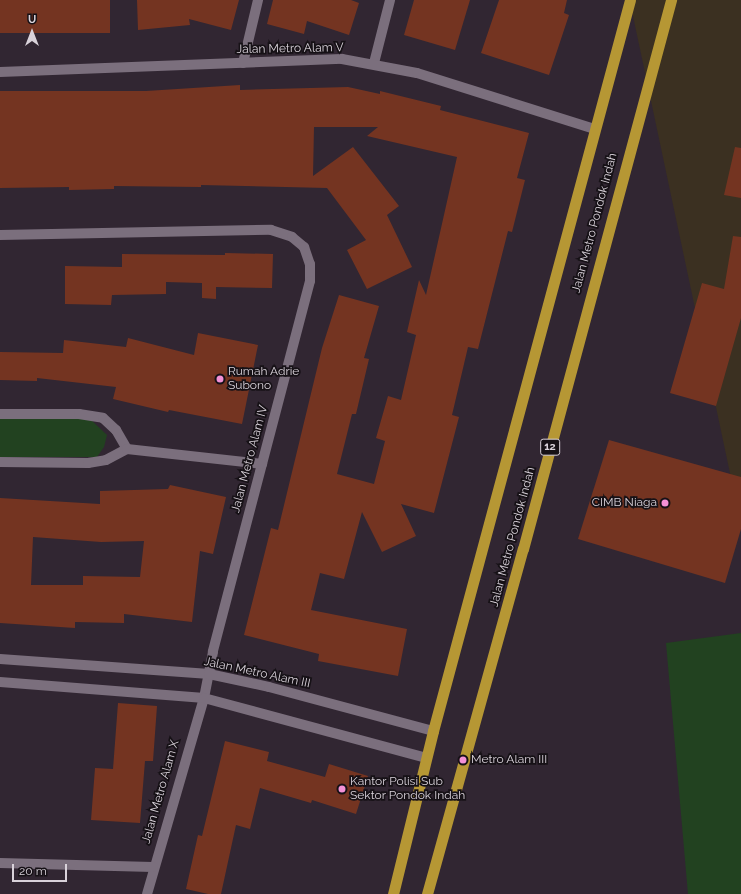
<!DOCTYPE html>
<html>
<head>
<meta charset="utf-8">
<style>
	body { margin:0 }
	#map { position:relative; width:741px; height:894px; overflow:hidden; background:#312632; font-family:Raleway,sans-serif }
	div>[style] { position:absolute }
	.commercial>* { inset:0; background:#3b3021 }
	.green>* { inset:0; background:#224220 }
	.building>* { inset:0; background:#743421; transform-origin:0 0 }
	.minor>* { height:10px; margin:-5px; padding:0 5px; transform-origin:5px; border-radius:5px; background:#7b6f7d }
	.tertiary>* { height:10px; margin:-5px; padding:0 5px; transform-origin:5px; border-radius:5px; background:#7b6f7d }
	.trunk>* { height:11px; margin:-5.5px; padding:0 5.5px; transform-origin:5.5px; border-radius:5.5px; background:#b69734 }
	.dots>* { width:11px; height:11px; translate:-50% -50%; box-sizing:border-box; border:2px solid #161116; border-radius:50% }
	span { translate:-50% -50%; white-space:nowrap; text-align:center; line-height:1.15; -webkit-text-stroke:3.5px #161116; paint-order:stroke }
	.shield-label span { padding:1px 3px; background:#161116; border:1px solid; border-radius:3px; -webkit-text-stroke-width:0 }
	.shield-label { font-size:11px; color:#d9d2da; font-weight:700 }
	.street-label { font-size:12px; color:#d9d2da }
	.poi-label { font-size:12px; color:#d9d2da }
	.left { translate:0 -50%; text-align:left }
	.right { translate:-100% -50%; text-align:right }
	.north { position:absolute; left:12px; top:12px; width:40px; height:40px; -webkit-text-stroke:3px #161116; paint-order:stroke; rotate:0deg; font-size:11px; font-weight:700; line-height:16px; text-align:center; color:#d9d2da }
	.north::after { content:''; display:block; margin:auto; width:14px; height:18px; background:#d9d2da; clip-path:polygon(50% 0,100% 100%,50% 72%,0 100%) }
	.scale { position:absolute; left:12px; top:864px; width:55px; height:18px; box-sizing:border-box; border:2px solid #d9d2da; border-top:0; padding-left:5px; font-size:12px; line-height:14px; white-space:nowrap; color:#d9d2da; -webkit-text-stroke:3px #161116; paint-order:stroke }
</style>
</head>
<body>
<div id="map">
	<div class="commercial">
		<i style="clip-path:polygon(631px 0,741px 0,741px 525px,630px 2px)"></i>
	</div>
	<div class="green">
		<i style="clip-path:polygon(88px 417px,107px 435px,104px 447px,97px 457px,0 457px,0 418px)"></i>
		<i style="clip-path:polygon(741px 633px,741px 894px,688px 894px,666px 643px)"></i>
	</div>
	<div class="building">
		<i style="left:0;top:0;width:110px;height:33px"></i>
		<i style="clip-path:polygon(137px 0,239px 0,231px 30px,189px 19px,190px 25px,138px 30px)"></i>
		<i style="clip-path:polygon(273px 0,351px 0,359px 3px,349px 35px,307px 21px,304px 34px,267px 24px)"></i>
		<i style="clip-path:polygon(414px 0,470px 0,455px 50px,404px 35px)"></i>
		<i style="clip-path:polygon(499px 0,567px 0,564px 13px,569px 15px,549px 75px,481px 53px)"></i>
		<i style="clip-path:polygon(240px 85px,240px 90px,348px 87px,380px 94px,380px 91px,441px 106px,440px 110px,529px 133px,517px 178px,525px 180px,512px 232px,508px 231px,478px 349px,468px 347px,452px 415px,459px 417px,434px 513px,401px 504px,416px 536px,382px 552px,362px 512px,344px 579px,320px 573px,311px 610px,407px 629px,398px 676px,318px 661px,319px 654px,244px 635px,271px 528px,278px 530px,322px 348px,339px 295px,379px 306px,364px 358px,369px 359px,356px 414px,352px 414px,337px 474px,374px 484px,385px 441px,376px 438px,388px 396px,401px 400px,416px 335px,407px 332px,419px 280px,426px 295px,457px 157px,367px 136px,378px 127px,314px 127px,313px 176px,353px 147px,399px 206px,387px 215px,412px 267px,367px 289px,347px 250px,366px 240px,327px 188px,201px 185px,201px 187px,114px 186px,114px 189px,69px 190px,69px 187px,0 188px,0 91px,146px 91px)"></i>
		<i style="clip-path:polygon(735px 147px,741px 148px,741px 198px,724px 195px)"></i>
		<i style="clip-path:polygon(733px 236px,741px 237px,741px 318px,716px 406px,670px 393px,702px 283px,724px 289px)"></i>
		<i style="clip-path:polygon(225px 253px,273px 254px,272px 288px,216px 287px,216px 299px,202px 298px,202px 283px,166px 282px,166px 294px,112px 295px,111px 305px,65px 304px,65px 266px,122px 267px,122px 254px,225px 255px)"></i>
		<i style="clip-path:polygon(198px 333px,258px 345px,242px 424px,169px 410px,168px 412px,113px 399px,116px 387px,37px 378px,37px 381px,0 380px,0 352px,63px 353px,64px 340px,126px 347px,128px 338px,194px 355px)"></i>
		<i style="clip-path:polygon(609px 440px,741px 477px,741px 529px,725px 583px,578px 539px)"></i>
		<i style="clip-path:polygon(evenodd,170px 485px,226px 497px,213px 554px,200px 551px,192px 622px,124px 614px,124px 623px,75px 622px,75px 628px,0 623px,0 498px,100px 504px,100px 491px,168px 489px,170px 485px,33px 537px,101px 542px,144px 541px,140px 577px,83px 576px,83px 585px,31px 585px,33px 537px)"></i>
		<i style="clip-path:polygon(118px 703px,157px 706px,153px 761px,145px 761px,140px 823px,91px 820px,95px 768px,113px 769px)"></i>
		<i style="clip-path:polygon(225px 741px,269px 752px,267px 761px,325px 777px,329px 764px,368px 776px,356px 814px,312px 800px,311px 803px,260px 788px,250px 829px,236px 825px,221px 894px,208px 894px,186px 889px,198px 835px,202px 836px)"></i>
	</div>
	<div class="minor">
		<i style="left:243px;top:63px;width:65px;rotate:-76.6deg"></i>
		<i style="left:374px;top:63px;width:65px;rotate:-75.7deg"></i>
		<i style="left:0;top:72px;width:342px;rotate:-2.2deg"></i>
		<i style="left:342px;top:59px;width:76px;rotate:10.6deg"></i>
		<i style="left:417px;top:73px;width:187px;rotate:17.5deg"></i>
		<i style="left:0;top:235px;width:271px;rotate:-1.1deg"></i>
		<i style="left:271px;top:230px;width:22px;rotate:18deg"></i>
		<i style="left:292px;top:237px;width:16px;rotate:40deg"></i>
		<i style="left:304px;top:247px;width:18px;rotate:71deg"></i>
		<i style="left:310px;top:264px;width:17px;rotate:90deg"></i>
		<i style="left:310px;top:281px;width:383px;rotate:104.7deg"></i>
		<i style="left:213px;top:652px;width:47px;rotate:101.1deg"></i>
		<i style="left:204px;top:698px;width:204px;rotate:106.2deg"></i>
		<i style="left:0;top:414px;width:79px"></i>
		<i style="left:79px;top:414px;width:24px;rotate:9deg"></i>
		<i style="left:103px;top:418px;width:18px;rotate:43deg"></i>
		<i style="left:116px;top:430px;width:22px;rotate:60deg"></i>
		<i style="left:0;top:462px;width:88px;rotate:0.7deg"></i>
		<i style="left:88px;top:463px;width:18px;rotate:-9deg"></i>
		<i style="left:106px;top:460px;width:24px;rotate:-28deg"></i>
		<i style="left:127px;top:449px;width:136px;rotate:6.3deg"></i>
		<i style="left:0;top:863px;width:153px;rotate:1.5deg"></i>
	</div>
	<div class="tertiary">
		<i style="left:0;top:659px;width:210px;rotate:4.1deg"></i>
		<i style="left:209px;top:674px;width:61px;rotate:12.2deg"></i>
		<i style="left:269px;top:687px;width:170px;rotate:15deg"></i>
		<i style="left:0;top:682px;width:205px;rotate:4.5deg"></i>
		<i style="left:204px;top:698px;width:230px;rotate:15.1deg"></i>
	</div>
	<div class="trunk">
		<i style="left:393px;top:894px;width:168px;rotate:-76.2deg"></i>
		<i style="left:433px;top:731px;width:757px;rotate:-74.92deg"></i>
		<i style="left:427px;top:894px;width:358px;rotate:-74.5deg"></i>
		<i style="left:523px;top:549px;width:569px;rotate:-74.91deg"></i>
	</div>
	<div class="dots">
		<i style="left:220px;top:379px;background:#f391d6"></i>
		<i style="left:665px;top:503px;background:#f391d6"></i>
		<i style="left:463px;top:760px;background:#f391d6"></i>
		<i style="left:342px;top:789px;background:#f391d6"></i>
	</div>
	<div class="shield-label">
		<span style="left:550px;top:447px">12</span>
	</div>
	<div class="street-label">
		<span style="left:290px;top:49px;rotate:-1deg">Jalan Metro Alam V</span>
		<span style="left:595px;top:223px;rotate:-75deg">Jalan Metro Pondok Indah</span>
		<span style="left:250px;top:459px;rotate:-75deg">Jalan Metro Alam IV</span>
		<span style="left:513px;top:537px;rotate:-75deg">Jalan Metro Pondok Indah</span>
		<span style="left:257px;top:673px;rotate:12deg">Jalan Metro Alam III</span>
		<span style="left:161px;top:792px;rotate:-74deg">Jalan Metro Alam X</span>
	</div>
	<div class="poi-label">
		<span class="left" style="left:228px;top:379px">Rumah Adrie<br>Subono</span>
		<span class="right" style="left:657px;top:503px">CIMB Niaga</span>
		<span class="left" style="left:471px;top:760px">Metro Alam III</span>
		<span class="left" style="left:350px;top:789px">Kantor Polisi Sub<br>Sektor Pondok Indah</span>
	</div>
	<div class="north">U</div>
	<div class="scale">20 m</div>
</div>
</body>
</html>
